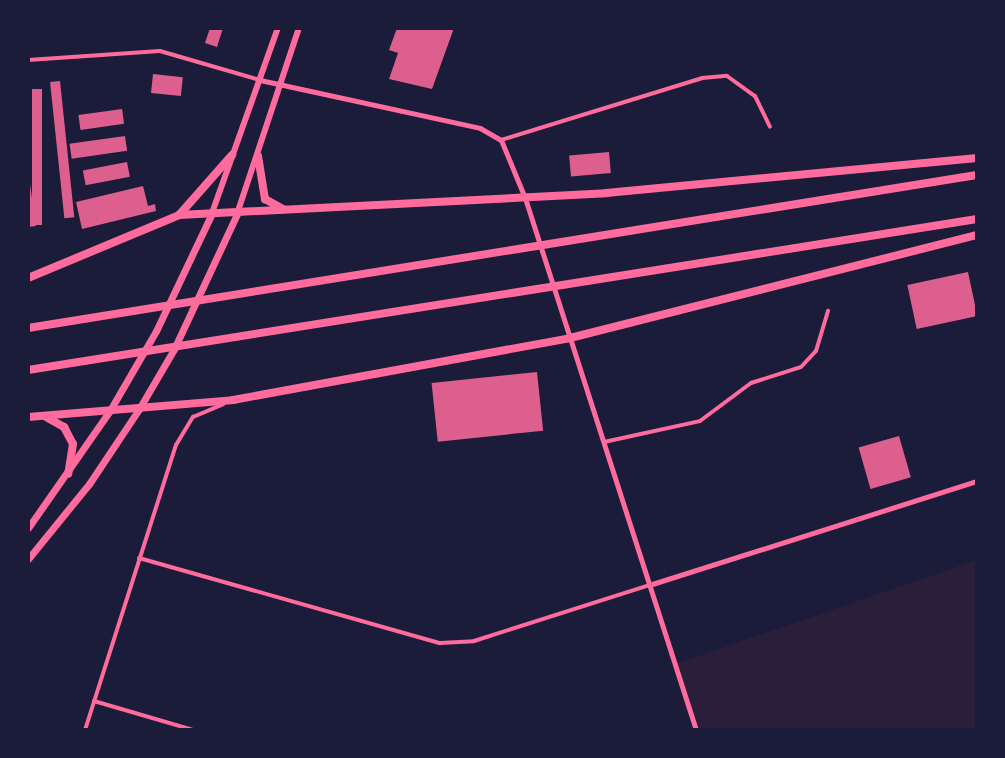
<!DOCTYPE html>
<html>
<head>
<meta charset="utf-8">
<style>
	body { margin:0 }
	#map { position:relative; width:1005px; height:758px; overflow:hidden; background:#1b1b3a; font-family:Signika,sans-serif }
	div>[style] { position:absolute }
	.green>* { inset:0; background:#2a1e3b }
	.building>* { inset:0; background:#dd5f8e; transform-origin:0 0 }
	.minor>* { height:4px; margin:-2px; padding:0 2px; transform-origin:2px; border-radius:2px; background:#ff6b9d }
	.tertiary>* { height:5px; margin:-2.5px; padding:0 2.5px; transform-origin:2.5px; border-radius:2.5px; background:#ff6b9d }
	.secondary>* { height:6px; margin:-3px; padding:0 3px; transform-origin:3px; border-radius:3px; background:#ff6b9d }
	.primary>* { height:7px; margin:-3.5px; padding:0 3.5px; transform-origin:3.5px; border-radius:3.5px; background:#ff6b9d }
	.motorway>* { height:8px; margin:-4px; padding:0 4px; transform-origin:4px; border-radius:4px; background:#ff6b9d }
	span { translate:-50% -50%; white-space:nowrap; text-align:center; line-height:1.15; -webkit-text-stroke:7px #1b1b3a; paint-order:stroke }
	.frame { position:absolute; inset:0; border:30px solid #1b1b3a; pointer-events:none }
</style>
</head>
<body>
<div id="map">
	<div class="green">
		<i style="clip-path:polygon(977px 560px,977px 730px,697px 730px,675px 664px)"></i>
	</div>
	<div class="building">
		<i style="clip-path:polygon(210px 28px,223px 28px,217px 47px,205px 43px)"></i>
		<i style="clip-path:polygon(397px 28px,454px 28px,432px 89px,389px 79px,398px 53px,389px 50px)"></i>
		<i style="left:153px;top:74px;width:30px;height:19px;rotate:6deg"></i>
		<i style="left:60px;top:81px;width:137px;height:10px;rotate:84deg"></i>
		<i style="left:32px;top:89px;width:10px;height:136px"></i>
		<i style="left:122px;top:109px;width:15px;height:44px;rotate:82deg"></i>
		<i style="left:125px;top:136px;width:15px;height:56px;rotate:82deg"></i>
		<i style="left:609px;top:152px;width:21px;height:40px;rotate:85deg"></i>
		<i style="left:127px;top:162px;width:15px;height:45px;rotate:79deg"></i>
		<i style="clip-path:polygon(28px 170px,36px 226px,28px 227px)"></i>
		<i style="clip-path:polygon(143px 186px,148px 206px,155px 204px,156px 211px,82px 229px,76px 202px)"></i>
		<i style="left:968px;top:272px;width:45px;height:62px;rotate:78deg"></i>
		<i style="left:537px;top:372px;width:59px;height:106px;rotate:84deg"></i>
		<i style="left:899px;top:436px;width:43px;height:42px;rotate:74deg"></i>
	</div>
	<div class="minor">
		<i style="left:28px;top:60px;width:132px;rotate:-3.9deg"></i>
		<i style="left:160px;top:51px;width:104px;rotate:16.2deg"></i>
		<i style="left:501px;top:140px;width:210px;rotate:-17.1deg"></i>
		<i style="left:702px;top:78px;width:25px;rotate:-5deg"></i>
		<i style="left:727px;top:76px;width:34px;rotate:36deg"></i>
		<i style="left:755px;top:96px;width:34px;rotate:64deg"></i>
		<i style="left:604px;top:442px;width:98px;rotate:-12.3deg"></i>
		<i style="left:700px;top:421px;width:64px;rotate:-36.7deg"></i>
		<i style="left:751px;top:383px;width:52px;rotate:-17.7deg"></i>
		<i style="left:801px;top:367px;width:22px;rotate:-47deg"></i>
		<i style="left:816px;top:351px;width:42px;rotate:-73.3deg"></i>
		<i style="left:139px;top:558px;width:313px;rotate:15.8deg"></i>
		<i style="left:440px;top:643px;width:34px;rotate:-3deg"></i>
		<i style="left:474px;top:641px;width:184px;rotate:-17.7deg"></i>
		<i style="left:94px;top:701px;width:103px;rotate:16.3deg"></i>
		<i style="left:85px;top:730px;width:299px;rotate:-72.3deg"></i>
		<i style="left:176px;top:445px;width:33px;rotate:-59deg"></i>
		<i style="left:193px;top:417px;width:33px;rotate:-23deg"></i>
	</div>
	<div class="tertiary">
		<i style="left:260px;top:80px;width:225px;rotate:12.3deg"></i>
		<i style="left:480px;top:128px;width:24px;rotate:30deg"></i>
		<i style="left:501px;top:140px;width:63px;rotate:67.5deg"></i>
		<i style="left:525px;top:198px;width:559px;rotate:72.18deg"></i>
		<i style="left:649px;top:585px;width:344px;rotate:-17.6deg"></i>
	</div>
	<div class="secondary">
		<i style="left:212px;top:213px;width:196px;rotate:-70.4deg"></i>
		<i style="left:237px;top:214px;width:196px;rotate:-71.6deg"></i>
	</div>
	<div class="primary">
		<i style="left:28px;top:528px;width:141px;rotate:-55.1deg"></i>
		<i style="left:109px;top:412px;width:94px;rotate:-59.9deg"></i>
		<i style="left:156px;top:331px;width:131px;rotate:-64.6deg"></i>
		<i style="left:28px;top:559px;width:97px;rotate:-50.9deg"></i>
		<i style="left:89px;top:484px;width:90px;rotate:-56.3deg"></i>
		<i style="left:139px;top:409px;width:69px;rotate:-59.7deg"></i>
		<i style="left:174px;top:349px;width:149px;rotate:-65deg"></i>
	</div>
	<div class="motorway">
		<i style="left:258px;top:156px;width:44px;rotate:80.8deg"></i>
		<i style="left:265px;top:199px;width:21px;rotate:29deg"></i>
		<i style="left:180px;top:214px;width:79px;rotate:-48.6deg"></i>
		<i style="left:28px;top:278px;width:164px;rotate:-22.6deg"></i>
		<i style="left:179px;top:215px;width:428px;rotate:-2.9deg"></i>
		<i style="left:606px;top:193px;width:373px;rotate:-5.4deg"></i>
		<i style="left:28px;top:328px;width:961px;rotate:-9.16deg"></i>
		<i style="left:28px;top:370px;width:961px;rotate:-9.04deg"></i>
		<i style="left:28px;top:417px;width:206px;rotate:-4.7deg"></i>
		<i style="left:233px;top:400px;width:343px;rotate:-10.4deg"></i>
		<i style="left:570px;top:338px;width:420px;rotate:-14.2deg"></i>
		<i style="left:46px;top:417px;width:21px;rotate:29deg"></i>
		<i style="left:64px;top:427px;width:19px;rotate:62deg"></i>
		<i style="left:73px;top:444px;width:30px;rotate:99deg"></i>
	</div>
	<div class="frame"></div>
</div>
</body>
</html>
